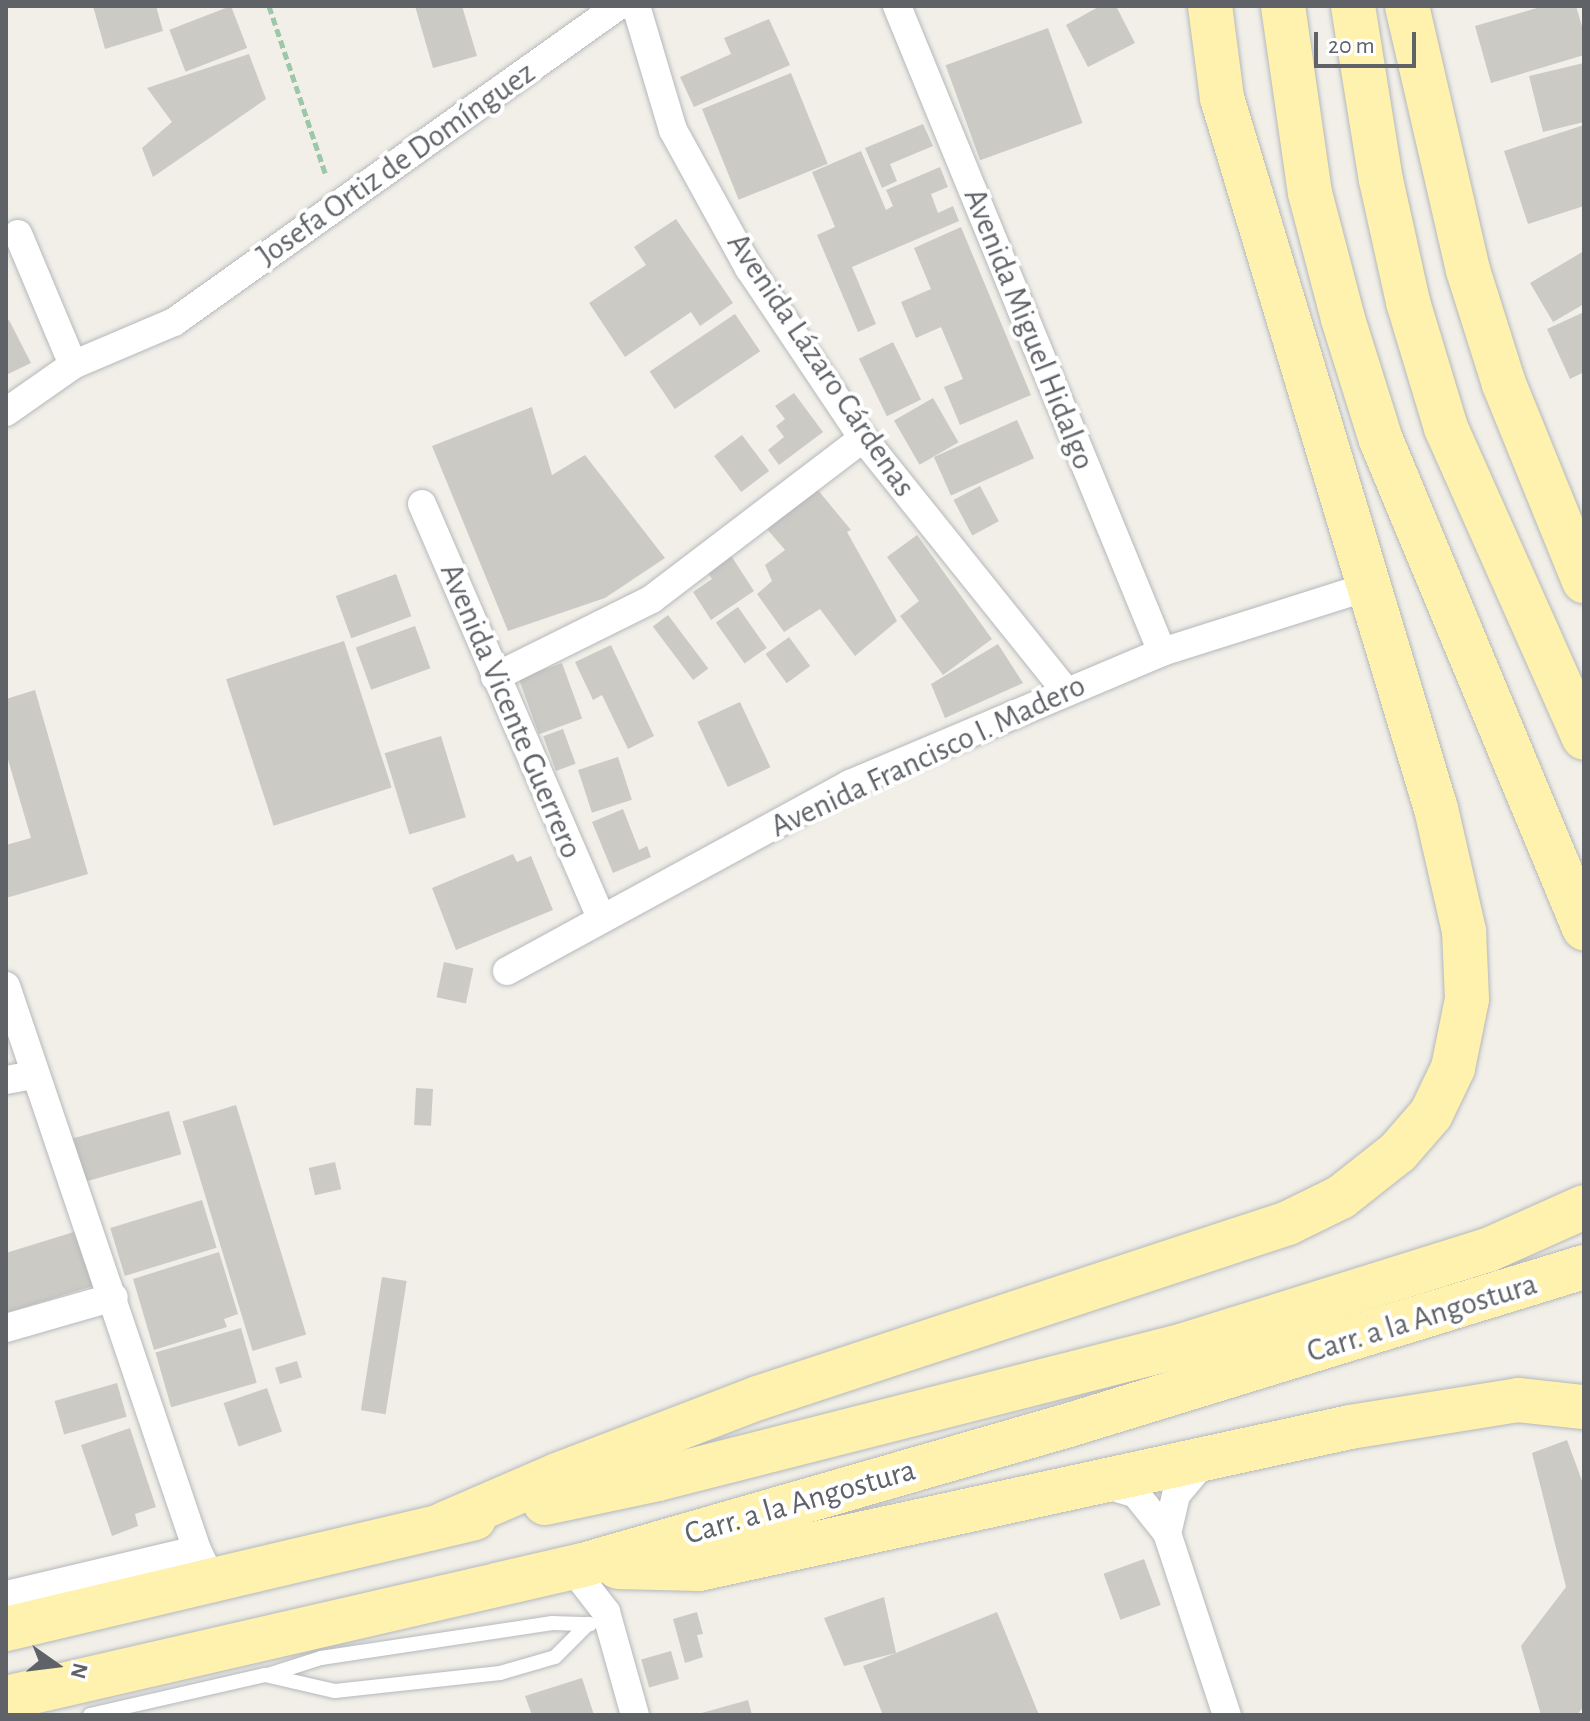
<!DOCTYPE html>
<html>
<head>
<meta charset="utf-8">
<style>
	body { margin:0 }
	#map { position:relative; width:1590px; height:1721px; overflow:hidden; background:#f1efe8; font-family:"Alegreya Sans",sans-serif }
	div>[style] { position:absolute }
	.building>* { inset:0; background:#cccac5; transform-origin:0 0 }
	.path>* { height:5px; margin-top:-2.5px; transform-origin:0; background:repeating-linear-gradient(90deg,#9cc7a9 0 8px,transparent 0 12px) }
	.roads { filter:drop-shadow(0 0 2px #b5b8bc) drop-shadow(0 0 2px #b5b8bc) }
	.service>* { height:14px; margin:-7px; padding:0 7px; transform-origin:7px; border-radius:7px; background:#fff }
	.minor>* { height:28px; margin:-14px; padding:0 14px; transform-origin:14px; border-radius:14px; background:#fff }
	.primary>* { height:44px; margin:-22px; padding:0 22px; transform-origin:22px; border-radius:22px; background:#fff2af }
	span { translate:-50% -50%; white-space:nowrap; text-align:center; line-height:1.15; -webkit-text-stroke:8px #fff; paint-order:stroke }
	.street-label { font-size:32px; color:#5f6368 }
	.frame { position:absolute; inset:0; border:8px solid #5f6368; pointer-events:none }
	.north { position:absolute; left:16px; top:1625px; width:80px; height:80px; -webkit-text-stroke:6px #fff; paint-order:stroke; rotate:104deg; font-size:22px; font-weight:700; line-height:32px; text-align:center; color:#5f6368 }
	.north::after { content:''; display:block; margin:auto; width:28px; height:36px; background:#5f6368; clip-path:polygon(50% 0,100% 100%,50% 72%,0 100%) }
	.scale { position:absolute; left:1314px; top:32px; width:102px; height:36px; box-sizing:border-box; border:4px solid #5f6368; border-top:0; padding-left:10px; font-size:24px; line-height:28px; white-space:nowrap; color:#5f6368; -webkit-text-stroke:6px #fff; paint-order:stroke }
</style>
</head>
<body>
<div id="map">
	<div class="building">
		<i style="clip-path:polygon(93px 6px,156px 6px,163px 31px,105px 49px)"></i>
		<i style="left:231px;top:6px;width:45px;height:66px;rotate:69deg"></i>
		<i style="clip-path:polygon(415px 6px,462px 6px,477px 56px,433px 68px)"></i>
		<i style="clip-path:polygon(1100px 6px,1116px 6px,1135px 43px,1088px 67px,1066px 25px)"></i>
		<i style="clip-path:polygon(1544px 6px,1576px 6px,1584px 33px,1584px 55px,1491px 83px,1475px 26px)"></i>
		<i style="clip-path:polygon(769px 19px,790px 65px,694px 107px,680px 77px,731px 54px,724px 38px)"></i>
		<i style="left:1048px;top:28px;width:101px;height:109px;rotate:70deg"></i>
		<i style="clip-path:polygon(249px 54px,266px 99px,153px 177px,142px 148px,172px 122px,147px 88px)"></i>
		<i style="clip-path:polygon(1584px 63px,1584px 122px,1543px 132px,1529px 76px)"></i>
		<i style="left:791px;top:73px;width:98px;height:96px;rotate:68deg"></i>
		<i style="clip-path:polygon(923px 124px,933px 146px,890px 164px,897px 181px,882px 188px,865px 148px)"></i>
		<i style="clip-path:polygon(1584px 125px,1584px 206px,1528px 224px,1504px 151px)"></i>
		<i style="clip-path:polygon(861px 151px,886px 210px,893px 206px,886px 190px,940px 167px,948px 187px,931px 194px,938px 213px,953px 206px,959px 221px,852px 267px,876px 324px,858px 332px,817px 235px,835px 227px,812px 172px)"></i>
		<i style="clip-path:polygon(676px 219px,733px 303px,700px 326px,691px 312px,625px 357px,589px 303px,646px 265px,634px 247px)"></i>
		<i style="clip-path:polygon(961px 227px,1031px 395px,960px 425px,944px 387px,963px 379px,941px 327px,916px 338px,901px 302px,931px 289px,914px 248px)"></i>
		<i style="clip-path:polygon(1584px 251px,1584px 304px,1553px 322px,1530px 283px)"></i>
		<i style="clip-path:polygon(1584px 312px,1584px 372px,1570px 379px,1547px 329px)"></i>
		<i style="left:735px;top:314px;width:45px;height:103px;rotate:56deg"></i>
		<i style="clip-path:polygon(9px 320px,31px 363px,6px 375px,6px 321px)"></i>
		<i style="left:893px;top:342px;width:64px;height:38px;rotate:64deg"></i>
		<i style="clip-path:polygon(794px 393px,823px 432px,779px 465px,768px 450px,784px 437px,776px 426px,785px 419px,775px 406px)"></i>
		<i style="left:933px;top:398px;width:51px;height:45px;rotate:60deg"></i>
		<i style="clip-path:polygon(532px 407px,552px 475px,585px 455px,665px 558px,605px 598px,508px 631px,432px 446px)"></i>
		<i style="left:1017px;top:420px;width:42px;height:91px;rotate:66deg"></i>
		<i style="left:742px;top:435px;width:45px;height:35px;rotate:53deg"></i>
		<i style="left:980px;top:486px;width:40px;height:30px;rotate:62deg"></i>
		<i style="clip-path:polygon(817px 489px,851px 530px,847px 532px,897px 621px,855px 656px,820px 609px,784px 632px,757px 594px,772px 581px,765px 565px,785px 550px,767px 529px)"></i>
		<i style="clip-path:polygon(917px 535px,992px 639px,943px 675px,900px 616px,919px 601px,887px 557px)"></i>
		<i style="clip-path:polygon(730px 554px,754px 591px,711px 620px,693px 592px,712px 579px,706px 570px)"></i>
		<i style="left:396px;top:574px;width:45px;height:64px;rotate:70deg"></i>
		<i style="left:738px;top:607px;width:50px;height:27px;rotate:55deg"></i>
		<i style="left:668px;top:615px;width:67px;height:19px;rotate:53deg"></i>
		<i style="left:415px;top:626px;width:45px;height:63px;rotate:70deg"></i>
		<i style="left:789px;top:637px;width:36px;height:29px;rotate:54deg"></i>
		<i style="left:344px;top:641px;width:154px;height:124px;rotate:72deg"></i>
		<i style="clip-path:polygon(998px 644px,1023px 683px,945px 718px,931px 684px)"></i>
		<i style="clip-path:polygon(611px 645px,654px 736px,628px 749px,602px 695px,593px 700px,575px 662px)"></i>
		<i style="left:562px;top:663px;width:59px;height:46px;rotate:70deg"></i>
		<i style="clip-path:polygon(35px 690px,88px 874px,6px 898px,6px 845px,31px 838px,6px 753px,6px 699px)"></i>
		<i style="left:740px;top:702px;width:72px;height:47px;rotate:65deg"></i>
		<i style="left:563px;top:729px;width:37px;height:21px;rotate:70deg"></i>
		<i style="left:441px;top:736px;width:85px;height:59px;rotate:73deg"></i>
		<i style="left:618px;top:757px;width:45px;height:42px;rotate:72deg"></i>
		<i style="clip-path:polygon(623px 809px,639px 850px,647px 846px,651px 857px,613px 873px,592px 822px)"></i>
		<i style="clip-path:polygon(513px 854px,517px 862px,531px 856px,553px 910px,456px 950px,432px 888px)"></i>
		<i style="left:444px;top:962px;width:30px;height:36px;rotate:12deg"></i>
		<i style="left:416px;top:1088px;width:17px;height:37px;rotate:3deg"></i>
		<i style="left:236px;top:1105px;width:240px;height:56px;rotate:73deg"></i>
		<i style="left:169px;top:1111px;width:45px;height:101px;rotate:74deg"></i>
		<i style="left:335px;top:1162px;width:28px;height:27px;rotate:77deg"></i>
		<i style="left:202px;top:1200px;width:50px;height:96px;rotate:73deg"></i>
		<i style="clip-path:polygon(77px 1231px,93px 1286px,6px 1313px,6px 1253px)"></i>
		<i style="clip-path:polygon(219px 1252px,238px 1314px,224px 1319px,227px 1327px,154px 1350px,133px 1279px)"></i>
		<i style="left:382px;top:1277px;width:25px;height:135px;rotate:9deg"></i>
		<i style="left:241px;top:1328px;width:57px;height:89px;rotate:74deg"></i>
		<i style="left:297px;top:1361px;width:17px;height:23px;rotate:73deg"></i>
		<i style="left:117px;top:1383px;width:35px;height:65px;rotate:74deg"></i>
		<i style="left:267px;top:1388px;width:46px;height:46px;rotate:71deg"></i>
		<i style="clip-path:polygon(130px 1428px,156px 1507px,135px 1514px,138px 1526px,112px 1536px,81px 1445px)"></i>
		<i style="clip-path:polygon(1567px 1440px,1584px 1486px,1584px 1706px,1577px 1715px,1541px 1715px,1521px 1646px,1566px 1587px,1532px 1453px)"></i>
		<i style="left:1144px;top:1559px;width:49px;height:43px;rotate:70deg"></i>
		<i style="clip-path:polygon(884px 1597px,896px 1653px,997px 1612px,1039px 1715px,883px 1715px,863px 1666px,896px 1653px,844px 1666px,824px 1618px)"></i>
		<i style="clip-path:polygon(697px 1612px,703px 1634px,697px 1635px,703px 1657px,685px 1663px,673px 1619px)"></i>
		<i style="left:671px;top:1651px;width:29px;height:31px;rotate:74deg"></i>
		<i style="clip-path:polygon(582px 1678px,594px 1715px,532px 1715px,525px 1696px)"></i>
		<i style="clip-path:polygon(748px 1700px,752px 1715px,698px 1715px,698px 1714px)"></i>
	</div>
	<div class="path">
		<i style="left:269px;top:6px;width:178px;rotate:71.4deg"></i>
	</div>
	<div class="roads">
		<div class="service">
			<i style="left:268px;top:1675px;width:56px;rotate:-17.8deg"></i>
			<i style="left:321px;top:1658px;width:234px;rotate:-8.6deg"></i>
			<i style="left:552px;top:1623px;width:38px;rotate:2deg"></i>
			<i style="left:90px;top:1715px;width:180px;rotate:-12.9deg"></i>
			<i style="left:265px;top:1675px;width:72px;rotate:12.9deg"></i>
			<i style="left:335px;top:1691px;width:166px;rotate:-6.2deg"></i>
			<i style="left:500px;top:1673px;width:57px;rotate:-16.2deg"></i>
			<i style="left:555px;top:1657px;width:47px;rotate:-45deg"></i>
		</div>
		<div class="minor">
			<i style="left:636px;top:6px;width:129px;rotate:73.4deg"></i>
			<i style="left:673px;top:130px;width:158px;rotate:61.2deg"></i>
			<i style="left:749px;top:268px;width:205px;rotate:56.2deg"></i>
			<i style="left:863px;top:438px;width:324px;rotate:51.3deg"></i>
			<i style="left:897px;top:6px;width:698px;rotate:67.7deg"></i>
			<i style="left:18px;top:234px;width:142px;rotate:67.2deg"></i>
			<i style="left:6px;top:412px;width:82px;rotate:-35deg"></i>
			<i style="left:73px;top:365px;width:110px;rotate:-23.1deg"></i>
			<i style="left:174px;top:322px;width:545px;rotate:-35.44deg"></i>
			<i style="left:422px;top:504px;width:451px;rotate:66.6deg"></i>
			<i style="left:495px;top:677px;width:175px;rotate:-26.4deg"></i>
			<i style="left:652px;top:599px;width:265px;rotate:-37.3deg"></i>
			<i style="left:507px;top:971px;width:391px;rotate:-28.6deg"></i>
			<i style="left:850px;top:784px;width:339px;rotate:-22.9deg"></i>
			<i style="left:1162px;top:652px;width:218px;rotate:-17.6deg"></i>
			<i style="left:6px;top:986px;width:595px;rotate:71.29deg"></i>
			<i style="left:197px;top:1550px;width:32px;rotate:64deg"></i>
			<i style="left:6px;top:1080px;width:27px;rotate:-10deg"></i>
			<i style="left:6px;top:1328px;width:112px;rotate:-16deg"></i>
			<i style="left:1207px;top:1458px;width:48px;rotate:130deg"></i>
			<i style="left:1176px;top:1495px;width:39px;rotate:103deg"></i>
			<i style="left:1167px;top:1533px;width:192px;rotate:71.8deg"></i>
			<i style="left:1104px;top:1484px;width:34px;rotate:17deg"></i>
			<i style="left:1136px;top:1494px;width:50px;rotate:51.5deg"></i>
			<i style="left:572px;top:1568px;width:56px;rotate:52.3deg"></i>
			<i style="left:606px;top:1612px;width:107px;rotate:74.3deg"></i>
			<i style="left:6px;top:1595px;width:196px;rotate:-13.3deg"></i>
		</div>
		<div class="primary">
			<i style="left:1283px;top:6px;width:189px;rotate:81.8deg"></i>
			<i style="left:1310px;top:193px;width:130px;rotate:75.3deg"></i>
			<i style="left:1343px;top:319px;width:127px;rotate:72.6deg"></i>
			<i style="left:1381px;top:440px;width:529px;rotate:67.41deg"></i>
			<i style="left:1353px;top:6px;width:176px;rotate:80.9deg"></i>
			<i style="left:1381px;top:180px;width:125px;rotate:77.5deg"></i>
			<i style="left:1408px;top:302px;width:132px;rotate:73.2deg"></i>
			<i style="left:1446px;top:428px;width:339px;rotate:66deg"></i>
			<i style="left:1407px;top:6px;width:271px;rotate:77deg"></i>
			<i style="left:1468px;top:270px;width:120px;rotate:72.5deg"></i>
			<i style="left:1504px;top:384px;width:213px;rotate:67.9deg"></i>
			<i style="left:545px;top:1503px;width:116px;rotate:-12deg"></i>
			<i style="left:658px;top:1479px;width:543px;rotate:-14.29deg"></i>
			<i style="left:1184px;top:1345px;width:318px;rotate:-17.4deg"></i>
			<i style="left:1488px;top:1250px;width:105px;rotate:-24.1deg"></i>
			<i style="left:444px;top:1524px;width:123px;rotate:-23.4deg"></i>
			<i style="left:557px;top:1475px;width:215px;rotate:-21deg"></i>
			<i style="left:758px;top:1398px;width:558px;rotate:-18.27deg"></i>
			<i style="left:1288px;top:1223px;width:59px;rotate:-26.1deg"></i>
			<i style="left:1341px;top:1197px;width:73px;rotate:-38.3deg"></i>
			<i style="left:1398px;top:1152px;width:50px;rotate:-49deg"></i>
			<i style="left:1431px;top:1114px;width:51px;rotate:-64.4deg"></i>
			<i style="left:1453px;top:1068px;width:70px;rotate:-78.5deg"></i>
			<i style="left:1467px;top:999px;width:68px;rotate:-92.5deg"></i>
			<i style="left:1464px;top:931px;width:125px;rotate:-102.9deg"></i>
			<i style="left:1436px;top:809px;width:743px;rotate:-106.75deg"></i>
			<i style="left:1222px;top:98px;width:93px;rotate:-97.4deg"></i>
			<i style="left:618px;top:1567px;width:81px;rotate:1.4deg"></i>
			<i style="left:699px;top:1569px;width:666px;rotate:-12.3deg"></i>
			<i style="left:1350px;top:1427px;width:170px;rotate:-9.1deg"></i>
			<i style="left:1518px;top:1400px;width:66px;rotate:6.1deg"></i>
			<i style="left:6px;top:1629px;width:481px;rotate:-13.3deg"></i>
			<i style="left:6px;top:1698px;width:592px;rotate:-12.98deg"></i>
			<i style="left:583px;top:1565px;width:506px;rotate:-16.07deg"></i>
			<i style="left:1069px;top:1425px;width:539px;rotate:-17.06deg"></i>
		</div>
	</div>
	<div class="street-label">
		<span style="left:396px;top:164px;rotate:-35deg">Josefa Ortiz de Domínguez</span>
		<span style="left:1029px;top:329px;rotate:68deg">Avenida Miguel Hidalgo</span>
		<span style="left:821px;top:365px;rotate:56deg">Avenida Lázaro Cárdenas</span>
		<span style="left:511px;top:711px;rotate:67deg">Avenida Vicente Guerrero</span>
		<span style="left:928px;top:756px;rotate:-25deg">Avenida Francisco I. Madero</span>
		<span style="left:1422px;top:1318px;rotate:-17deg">Carr. a la Angostura</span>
		<span style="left:800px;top:1502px;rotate:-16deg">Carr. a la Angostura</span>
	</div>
	<div class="frame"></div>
	<div class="north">N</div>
	<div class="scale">20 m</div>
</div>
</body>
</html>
